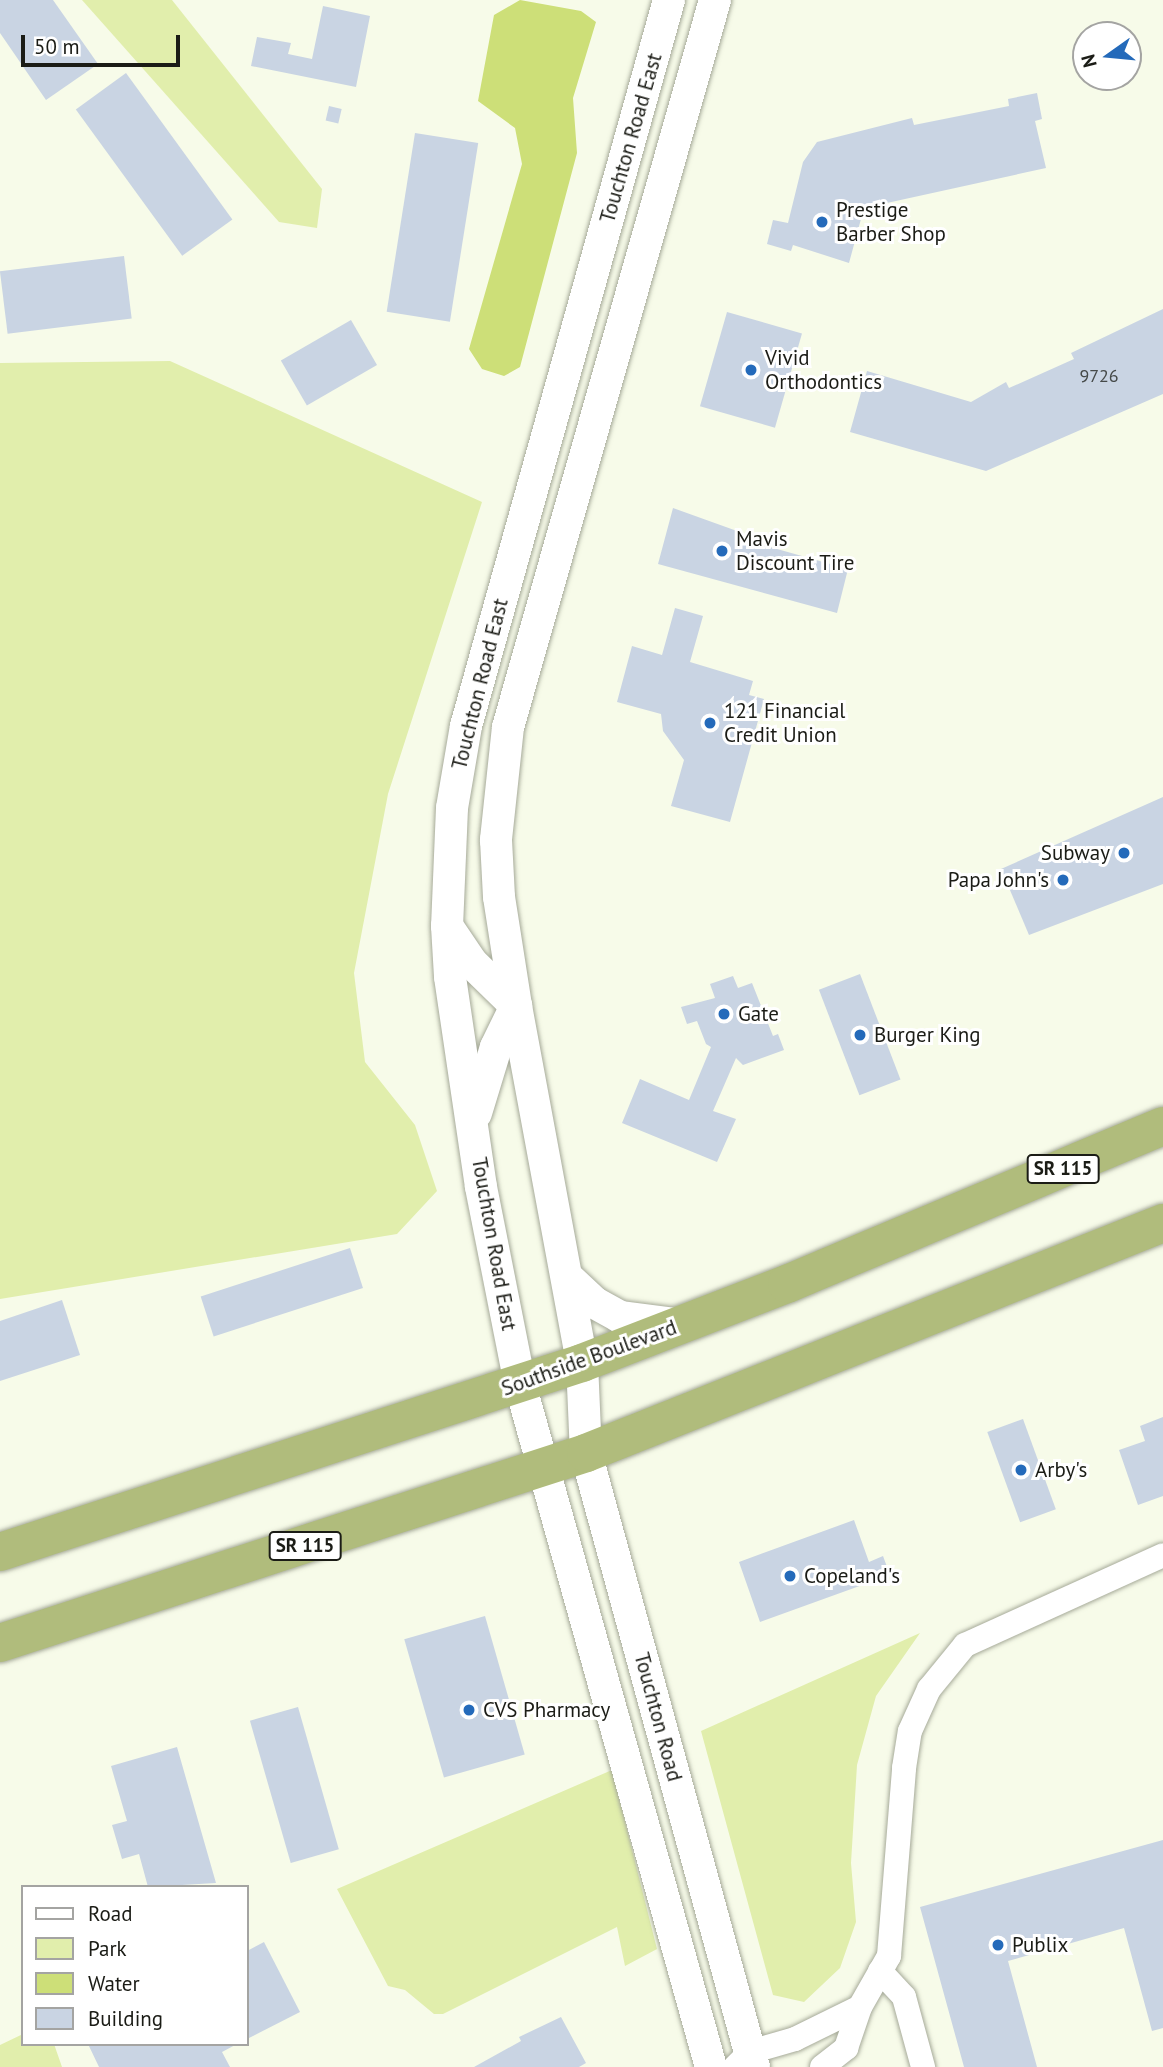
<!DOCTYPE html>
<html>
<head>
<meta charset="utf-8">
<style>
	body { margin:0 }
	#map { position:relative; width:1163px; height:2067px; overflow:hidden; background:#f7fbe9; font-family:"PT Sans",sans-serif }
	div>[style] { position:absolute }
	.green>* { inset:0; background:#e1eeac }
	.water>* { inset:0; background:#cddf78 }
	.building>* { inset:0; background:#c9d4e3; transform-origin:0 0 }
	.roads { filter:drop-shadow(0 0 2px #a6aa99) drop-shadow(0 0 2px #a6aa99) }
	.minor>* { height:24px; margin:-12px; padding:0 12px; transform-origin:12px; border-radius:12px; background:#fff }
	.tertiary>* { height:32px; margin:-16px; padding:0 16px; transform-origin:16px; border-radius:16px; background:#fff }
	.trunk>* { height:38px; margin:-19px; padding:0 19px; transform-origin:19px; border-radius:19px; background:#b0bc7c }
	.dots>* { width:19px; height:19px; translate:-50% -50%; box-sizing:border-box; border:4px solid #fff; border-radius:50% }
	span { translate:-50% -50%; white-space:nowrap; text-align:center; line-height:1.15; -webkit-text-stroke:6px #fff; paint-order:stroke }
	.number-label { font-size:18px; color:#464a49 }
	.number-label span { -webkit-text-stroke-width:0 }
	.shield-label span { padding:2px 5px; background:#fff; border:2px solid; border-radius:5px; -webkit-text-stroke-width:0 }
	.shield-label { font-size:19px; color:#1b1c16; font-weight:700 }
	.street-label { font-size:21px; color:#1b1c16 }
	.poi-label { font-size:21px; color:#1b1c16 }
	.left { translate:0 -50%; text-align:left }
	.right { translate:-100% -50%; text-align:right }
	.legend { position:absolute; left:21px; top:1885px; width:228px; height:161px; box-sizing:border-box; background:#fff; border:2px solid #a4a4a2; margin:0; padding:9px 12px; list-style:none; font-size:21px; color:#1b1c16 }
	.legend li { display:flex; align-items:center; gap:14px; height:35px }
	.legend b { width:35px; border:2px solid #a4a4a2 }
	.north { position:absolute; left:1072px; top:21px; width:70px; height:70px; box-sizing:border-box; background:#fff; border:2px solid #a4a4a2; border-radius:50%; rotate:255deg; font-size:19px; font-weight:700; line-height:28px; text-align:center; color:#1b1c16 }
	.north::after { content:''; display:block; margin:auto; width:24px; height:32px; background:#246aba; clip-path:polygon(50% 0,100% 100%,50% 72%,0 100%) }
	.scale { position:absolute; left:21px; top:35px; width:159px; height:32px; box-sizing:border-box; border:4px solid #1b1c16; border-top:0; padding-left:9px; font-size:21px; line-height:24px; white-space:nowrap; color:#1b1c16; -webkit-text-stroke:5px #fff; paint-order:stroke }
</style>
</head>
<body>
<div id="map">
	<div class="green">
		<i style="clip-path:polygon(82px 0,172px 0,322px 189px,317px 228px,279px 222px)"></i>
		<i style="clip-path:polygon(170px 361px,482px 502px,388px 794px,354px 973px,365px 1062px,415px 1125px,437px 1191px,397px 1234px,0 1299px,0 363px)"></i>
		<i style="clip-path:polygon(920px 1633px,876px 1696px,857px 1765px,851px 1863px,856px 1922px,840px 1968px,804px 2002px,773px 1995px,701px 1731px)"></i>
		<i style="clip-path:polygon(612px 1770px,657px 1949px,625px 1966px,617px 1927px,443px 2014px,434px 2014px,405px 1990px,388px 1986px,337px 1889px)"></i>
		<i style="clip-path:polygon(23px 2034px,23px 2044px,54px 2044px,62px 2067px,0 2067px,0 2045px)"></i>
	</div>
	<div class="water">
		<i style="clip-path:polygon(520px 0,581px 11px,596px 22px,573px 98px,577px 153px,520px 367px,504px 376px,482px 369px,469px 349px,522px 164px,515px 128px,478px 101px,494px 15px)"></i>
	</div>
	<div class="building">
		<i style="clip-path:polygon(0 0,53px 0,98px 64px,46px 100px,0 33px)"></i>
		<i style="clip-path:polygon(323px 6px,370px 16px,356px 87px,251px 66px,257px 37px,291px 43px,288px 54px,312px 59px)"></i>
		<i style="left:126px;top:73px;width:181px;height:62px;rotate:54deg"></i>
		<i style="clip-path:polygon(1037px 93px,1042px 119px,1035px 121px,1046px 168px,864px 208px,849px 263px,793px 245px,791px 251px,767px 244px,773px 220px,788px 223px,803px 162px,817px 142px,912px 118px,914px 125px,1009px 106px,1008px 99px)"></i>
		<i style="left:329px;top:106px;width:13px;height:15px;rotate:13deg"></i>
		<i style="left:415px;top:133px;width:64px;height:181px;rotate:9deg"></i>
		<i style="left:124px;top:256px;width:63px;height:125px;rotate:83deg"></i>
		<i style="clip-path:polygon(1163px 309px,1163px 394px,986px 471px,850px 432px,867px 371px,971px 402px,1006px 382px,1009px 388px,1074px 359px,1071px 353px)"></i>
		<i style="left:727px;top:312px;width:78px;height:98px;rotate:16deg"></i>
		<i style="left:351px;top:320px;width:52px;height:81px;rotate:60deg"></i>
		<i style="clip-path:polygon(673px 508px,737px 531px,735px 537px,848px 569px,837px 613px,658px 564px)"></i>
		<i style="clip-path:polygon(675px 608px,703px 616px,690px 662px,753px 681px,749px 695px,764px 699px,730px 822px,671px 806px,684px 760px,663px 731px,661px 714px,617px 702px,632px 646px,662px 655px)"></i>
		<i style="clip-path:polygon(1163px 797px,1163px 884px,1029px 935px,1001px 869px)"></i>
		<i style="left:860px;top:974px;width:113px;height:44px;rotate:69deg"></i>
		<i style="clip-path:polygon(733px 976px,738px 988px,752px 983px,773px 1036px,778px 1034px,784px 1050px,743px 1065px,736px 1058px,713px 1111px,736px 1119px,717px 1162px,622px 1123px,640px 1079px,689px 1100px,711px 1047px,706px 1044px,697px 1021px,687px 1024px,681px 1007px,715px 998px,710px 984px)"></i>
		<i style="left:350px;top:1248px;width:42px;height:157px;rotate:72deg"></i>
		<i style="clip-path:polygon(62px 1300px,80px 1355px,0 1381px,0 1321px)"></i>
		<i style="clip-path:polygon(1163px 1417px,1163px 1496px,1138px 1505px,1119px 1450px,1145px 1441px,1140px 1426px)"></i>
		<i style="left:1023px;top:1419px;width:96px;height:38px;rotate:70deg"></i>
		<i style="clip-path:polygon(854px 1520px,869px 1562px,883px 1556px,890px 1575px,760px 1622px,739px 1562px)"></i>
		<i style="left:485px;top:1616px;width:144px;height:84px;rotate:74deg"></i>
		<i style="left:298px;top:1707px;width:148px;height:50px;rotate:74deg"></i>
		<i style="clip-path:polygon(177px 1747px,216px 1883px,148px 1887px,139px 1854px,122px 1859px,112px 1825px,127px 1821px,111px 1766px)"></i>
		<i style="clip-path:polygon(1163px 1840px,1163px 2028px,1152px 2031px,1124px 1928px,1008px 1961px,1037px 2067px,964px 2067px,920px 1907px)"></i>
		<i style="clip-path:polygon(264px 1942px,300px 2012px,247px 2039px,247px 1951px)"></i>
		<i style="clip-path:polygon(561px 2017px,586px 2063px,579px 2067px,474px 2067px,521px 2041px,519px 2037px)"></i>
		<i style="clip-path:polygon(88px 2044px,237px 2044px,222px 2052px,230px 2067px,99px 2067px)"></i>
	</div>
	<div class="roads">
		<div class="minor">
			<i style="left:880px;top:1971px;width:35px;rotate:47deg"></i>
			<i style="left:904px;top:1997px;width:73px;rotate:74.8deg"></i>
			<i style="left:735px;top:2067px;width:21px;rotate:-45deg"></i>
			<i style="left:750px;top:2052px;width:47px;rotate:-16.1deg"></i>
			<i style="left:795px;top:2039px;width:72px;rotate:-26.2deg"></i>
			<i style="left:822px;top:2067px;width:31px;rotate:-38deg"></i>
			<i style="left:846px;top:2048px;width:43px;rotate:-71.1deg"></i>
			<i style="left:860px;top:2007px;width:59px;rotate:-60.4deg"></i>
			<i style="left:889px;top:1956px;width:189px;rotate:-85.4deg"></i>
			<i style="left:904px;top:1768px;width:37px;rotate:-81deg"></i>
			<i style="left:910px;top:1731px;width:46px;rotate:-65.7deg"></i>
			<i style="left:929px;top:1689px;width:57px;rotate:-50.7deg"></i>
			<i style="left:965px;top:1645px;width:217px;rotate:-24.4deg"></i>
		</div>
		<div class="tertiary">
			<i style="left:669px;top:0;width:754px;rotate:105.62deg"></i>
			<i style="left:466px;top:726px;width:83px;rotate:99.7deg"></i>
			<i style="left:452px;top:808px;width:118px;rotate:92.4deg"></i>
			<i style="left:447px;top:926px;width:51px;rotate:86.6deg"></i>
			<i style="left:450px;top:977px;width:212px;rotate:81.6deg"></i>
			<i style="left:481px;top:1187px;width:201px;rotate:78.8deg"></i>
			<i style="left:520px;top:1384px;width:709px;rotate:74.38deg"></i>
			<i style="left:715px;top:0;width:756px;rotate:105.89deg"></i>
			<i style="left:508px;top:727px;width:114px;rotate:96.1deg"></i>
			<i style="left:496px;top:840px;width:57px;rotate:87deg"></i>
			<i style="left:499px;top:897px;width:110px;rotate:81.1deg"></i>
			<i style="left:516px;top:1006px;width:363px;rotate:79.5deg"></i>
			<i style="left:582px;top:1363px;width:90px;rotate:87.5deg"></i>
			<i style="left:586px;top:1453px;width:637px;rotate:74.7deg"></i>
			<i style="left:447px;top:926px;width:45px;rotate:56deg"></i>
			<i style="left:472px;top:963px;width:62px;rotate:44.3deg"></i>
			<i style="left:516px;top:1006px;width:46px;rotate:116deg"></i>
			<i style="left:496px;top:1047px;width:69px;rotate:106.9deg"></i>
			<i style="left:567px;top:1277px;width:38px;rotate:43deg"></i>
			<i style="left:595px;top:1303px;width:29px;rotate:29deg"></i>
			<i style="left:620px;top:1317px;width:64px;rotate:7.2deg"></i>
		</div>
		<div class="trunk">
			<i style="left:0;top:1552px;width:612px;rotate:-17.99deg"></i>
			<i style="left:582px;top:1363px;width:220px;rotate:-21.1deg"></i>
			<i style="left:787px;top:1284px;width:408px;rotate:-22.8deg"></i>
			<i style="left:0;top:1643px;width:616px;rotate:-17.96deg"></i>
			<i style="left:586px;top:1453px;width:621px;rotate:-21.73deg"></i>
		</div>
	</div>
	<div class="dots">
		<i style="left:822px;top:222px;background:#246aba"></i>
		<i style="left:751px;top:370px;background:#246aba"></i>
		<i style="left:722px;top:551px;background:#246aba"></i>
		<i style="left:710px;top:723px;background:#246aba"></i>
		<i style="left:1124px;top:853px;background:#246aba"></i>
		<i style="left:1063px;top:880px;background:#246aba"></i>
		<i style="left:724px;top:1014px;background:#246aba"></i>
		<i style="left:860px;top:1035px;background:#246aba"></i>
		<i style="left:1021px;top:1470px;background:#246aba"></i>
		<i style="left:790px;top:1576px;background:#246aba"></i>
		<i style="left:469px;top:1710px;background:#246aba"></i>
		<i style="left:998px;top:1945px;background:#246aba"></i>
	</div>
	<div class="number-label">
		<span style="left:1099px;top:376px">9726</span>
	</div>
	<div class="shield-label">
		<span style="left:1063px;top:1169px">SR 115</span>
		<span style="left:305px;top:1546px">SR 115</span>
	</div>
	<div class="street-label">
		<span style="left:631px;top:138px;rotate:-74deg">Touchton Road East</span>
		<span style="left:480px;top:684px;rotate:-76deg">Touchton Road East</span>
		<span style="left:494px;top:1244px;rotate:80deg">Touchton Road East</span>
		<span style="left:589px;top:1358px;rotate:-20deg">Southside Boulevard</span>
		<span style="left:658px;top:1717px;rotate:75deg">Touchton Road</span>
	</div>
	<div class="poi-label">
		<span class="left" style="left:836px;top:222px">Prestige<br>Barber Shop</span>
		<span class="left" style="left:765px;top:370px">Vivid<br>Orthodontics</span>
		<span class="left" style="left:736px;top:551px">Mavis<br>Discount Tire</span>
		<span class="left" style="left:724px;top:723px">121 Financial<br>Credit Union</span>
		<span class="right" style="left:1110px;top:853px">Subway</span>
		<span class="right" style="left:1049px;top:880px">Papa John's</span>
		<span class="left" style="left:738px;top:1014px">Gate</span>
		<span class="left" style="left:874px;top:1035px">Burger King</span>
		<span class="left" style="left:1035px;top:1470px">Arby's</span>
		<span class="left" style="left:804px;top:1576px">Copeland's</span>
		<span class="left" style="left:483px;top:1710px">CVS Pharmacy</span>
		<span class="left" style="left:1012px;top:1945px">Publix</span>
	</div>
	<ul class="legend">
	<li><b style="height:9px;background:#fff"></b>Road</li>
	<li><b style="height:19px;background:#e1eeac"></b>Park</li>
	<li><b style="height:19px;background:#cddf78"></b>Water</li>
	<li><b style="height:19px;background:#c9d4e3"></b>Building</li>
	</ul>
	<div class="north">N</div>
	<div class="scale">50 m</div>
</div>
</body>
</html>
